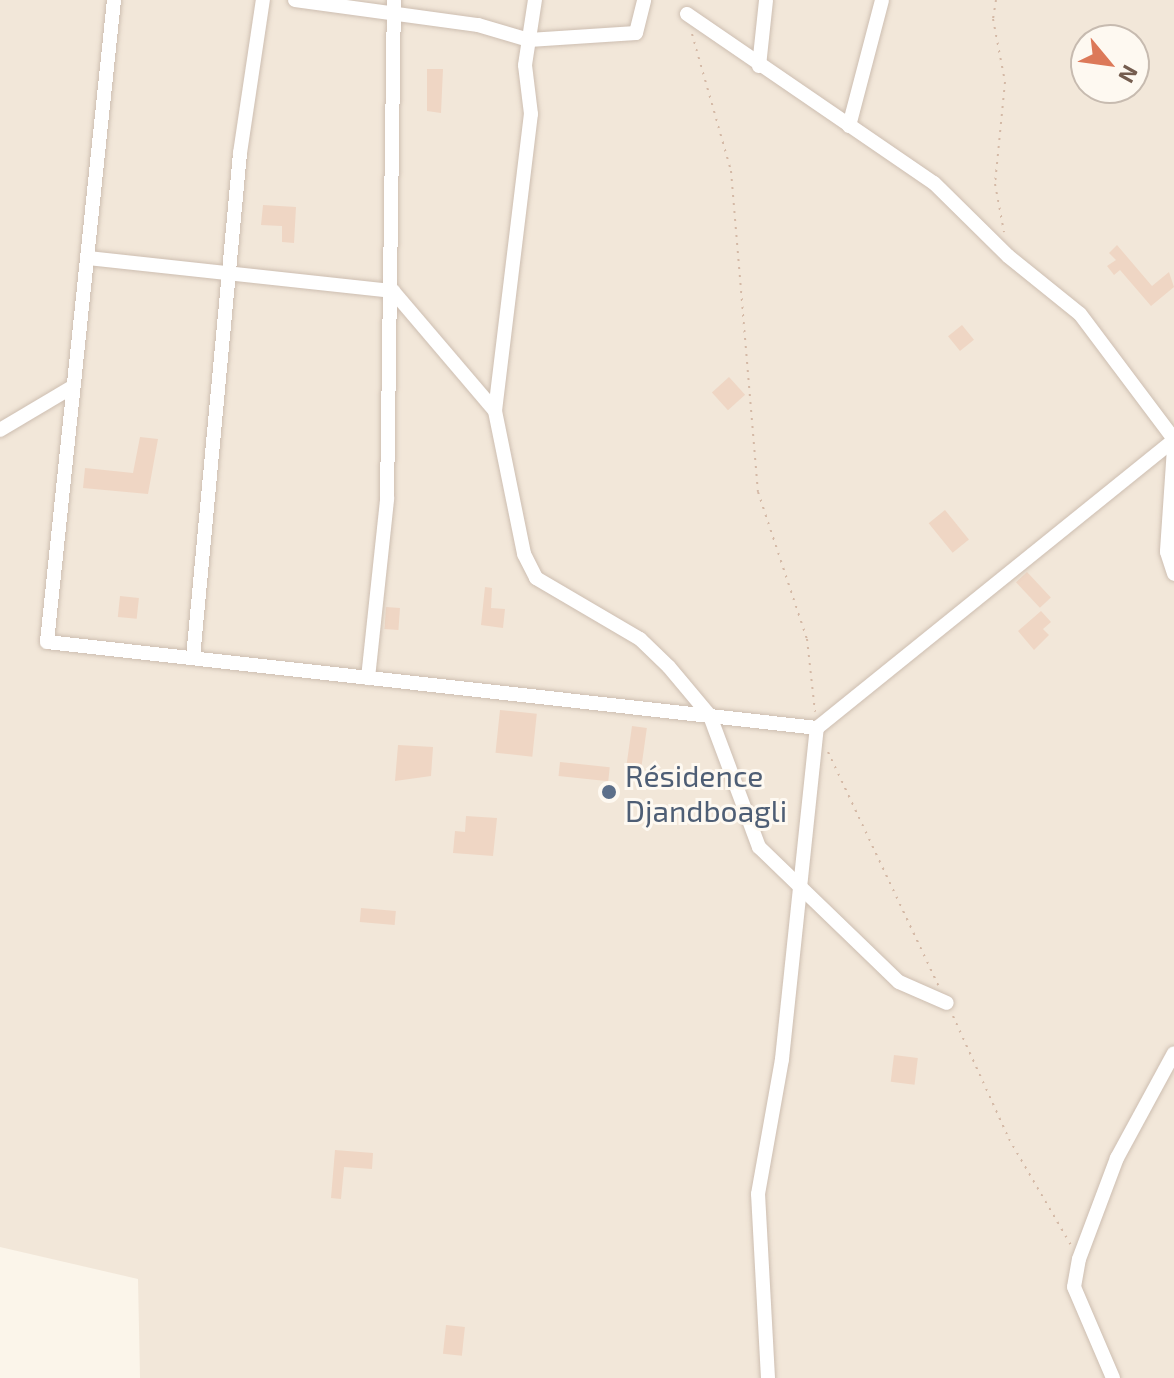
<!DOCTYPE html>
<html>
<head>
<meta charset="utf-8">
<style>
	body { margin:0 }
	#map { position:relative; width:1174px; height:1378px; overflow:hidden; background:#fbf5ea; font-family:"Exo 2",sans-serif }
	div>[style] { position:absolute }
	.residential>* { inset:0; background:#f2e7d9 }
	.building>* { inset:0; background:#efd6c4; transform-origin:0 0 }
	.path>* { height:2px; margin-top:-1px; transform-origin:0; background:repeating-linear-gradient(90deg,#d4b9a6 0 2px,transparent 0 8px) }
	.roads { filter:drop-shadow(0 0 2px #cdbeb1) drop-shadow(0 0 2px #cdbeb1) }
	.minor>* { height:14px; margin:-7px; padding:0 7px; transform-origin:7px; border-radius:7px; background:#fff }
	.dots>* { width:22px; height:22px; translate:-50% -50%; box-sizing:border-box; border:4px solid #fef9f1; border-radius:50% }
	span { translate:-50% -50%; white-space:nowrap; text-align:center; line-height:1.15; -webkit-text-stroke:6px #fef9f1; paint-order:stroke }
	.service-label { font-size:30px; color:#4e5e75 }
	.left { translate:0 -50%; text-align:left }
	.north { position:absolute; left:1070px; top:24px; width:80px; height:80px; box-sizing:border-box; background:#fef9f1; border:2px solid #c7bbb0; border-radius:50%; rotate:119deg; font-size:22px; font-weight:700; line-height:32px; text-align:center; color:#755d4f }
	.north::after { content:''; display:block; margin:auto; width:28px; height:36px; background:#dc7959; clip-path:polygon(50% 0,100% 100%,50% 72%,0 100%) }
</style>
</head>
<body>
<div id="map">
	<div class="residential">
		<i style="clip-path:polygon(evenodd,0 0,1174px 0,1174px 1378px,140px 1378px,138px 1279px,0 1247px,0 0,1086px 40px,1134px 40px,1134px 88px,1086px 88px,1086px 40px)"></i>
	</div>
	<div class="building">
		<i style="clip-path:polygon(427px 69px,443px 69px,441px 113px,427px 111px)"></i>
		<i style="clip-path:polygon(263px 205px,296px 207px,294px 243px,282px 242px,282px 226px,261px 225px)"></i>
		<i style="clip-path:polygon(1117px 245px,1152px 286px,1169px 272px,1174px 287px,1151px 306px,1120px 270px,1114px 275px,1107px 266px,1116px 260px,1109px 253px)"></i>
		<i style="left:962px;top:325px;width:19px;height:18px;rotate:51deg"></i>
		<i style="left:729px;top:377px;width:24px;height:23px;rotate:48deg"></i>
		<i style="clip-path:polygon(140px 437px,158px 439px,148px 494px,83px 488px,85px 468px,133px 473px)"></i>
		<i style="left:945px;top:510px;width:38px;height:21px;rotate:51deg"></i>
		<i style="left:1027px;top:572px;width:35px;height:15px;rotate:47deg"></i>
		<i style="clip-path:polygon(485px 587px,492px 588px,491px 608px,505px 609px,503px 628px,481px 625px)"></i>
		<i style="left:120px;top:596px;width:19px;height:21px;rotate:6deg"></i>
		<i style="left:386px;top:607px;width:14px;height:22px;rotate:4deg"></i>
		<i style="clip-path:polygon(1041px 611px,1051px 622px,1043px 629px,1049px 635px,1034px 650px,1018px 631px)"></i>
		<i style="left:500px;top:710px;width:37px;height:43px;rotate:6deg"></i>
		<i style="left:632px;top:726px;width:15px;height:38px;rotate:8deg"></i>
		<i style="clip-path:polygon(398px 745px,433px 747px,431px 776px,395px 781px)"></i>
		<i style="left:560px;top:762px;width:50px;height:14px;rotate:6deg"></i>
		<i style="clip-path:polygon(466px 816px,497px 818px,493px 856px,453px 853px,455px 831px,465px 832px)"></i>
		<i style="left:361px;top:908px;width:35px;height:14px;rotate:5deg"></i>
		<i style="left:894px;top:1055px;width:24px;height:27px;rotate:7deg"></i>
		<i style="clip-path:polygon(335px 1150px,373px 1153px,372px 1169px,344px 1167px,341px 1199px,331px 1198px)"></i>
		<i style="left:446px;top:1325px;width:19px;height:29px;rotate:6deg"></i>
	</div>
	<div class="path">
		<i style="left:996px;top:0;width:19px;rotate:99deg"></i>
		<i style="left:993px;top:19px;width:64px;rotate:79.2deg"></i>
		<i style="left:1005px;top:82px;width:102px;rotate:95.6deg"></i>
		<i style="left:995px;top:184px;width:49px;rotate:79.4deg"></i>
		<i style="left:692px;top:34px;width:142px;rotate:74.1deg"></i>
		<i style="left:731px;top:171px;width:322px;rotate:85.2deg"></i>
		<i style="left:758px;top:492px;width:155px;rotate:71.6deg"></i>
		<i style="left:807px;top:639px;width:73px;rotate:83.7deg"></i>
		<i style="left:828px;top:752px;width:258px;rotate:64.7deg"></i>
		<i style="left:953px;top:1016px;width:135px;rotate:65.5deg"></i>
		<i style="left:1009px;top:1139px;width:123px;rotate:59.7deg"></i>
	</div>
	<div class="roads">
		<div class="minor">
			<i style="left:114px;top:0;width:645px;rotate:95.96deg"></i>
			<i style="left:47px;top:642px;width:775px;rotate:6.37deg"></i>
			<i style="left:295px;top:0;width:185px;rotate:7.8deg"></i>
			<i style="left:478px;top:25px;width:53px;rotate:16.4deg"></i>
			<i style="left:529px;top:40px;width:107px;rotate:-3.7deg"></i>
			<i style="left:636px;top:33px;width:34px;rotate:-76deg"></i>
			<i style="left:687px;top:14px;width:299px;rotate:34.4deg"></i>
			<i style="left:934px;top:183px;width:104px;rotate:44.6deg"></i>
			<i style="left:1008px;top:256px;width:92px;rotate:38.9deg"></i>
			<i style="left:1080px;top:314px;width:156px;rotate:53.1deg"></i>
			<i style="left:759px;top:66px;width:66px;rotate:-83.9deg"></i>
			<i style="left:849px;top:126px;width:130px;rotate:-75.3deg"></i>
			<i style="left:88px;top:258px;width:307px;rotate:6.2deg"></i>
			<i style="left:393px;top:291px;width:157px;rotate:49.6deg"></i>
			<i style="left:495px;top:411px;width:146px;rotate:78.5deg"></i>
			<i style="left:524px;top:554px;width:27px;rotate:63deg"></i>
			<i style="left:536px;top:578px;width:121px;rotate:30.4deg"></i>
			<i style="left:640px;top:639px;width:40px;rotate:44deg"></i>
			<i style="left:669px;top:667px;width:64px;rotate:50.1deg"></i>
			<i style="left:710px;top:716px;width:140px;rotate:69.5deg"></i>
			<i style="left:759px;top:847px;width:194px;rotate:44deg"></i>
			<i style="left:899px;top:982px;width:52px;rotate:23.6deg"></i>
			<i style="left:495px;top:411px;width:299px;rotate:-83.1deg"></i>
			<i style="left:531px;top:114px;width:49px;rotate:-97deg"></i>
			<i style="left:525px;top:65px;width:66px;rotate:-81.3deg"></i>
			<i style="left:0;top:430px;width:84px;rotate:-30.8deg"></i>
			<i style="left:1174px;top:448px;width:104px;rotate:93.9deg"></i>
			<i style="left:1167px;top:552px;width:23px;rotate:72deg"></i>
			<i style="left:193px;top:658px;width:507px;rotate:-84.68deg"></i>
			<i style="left:240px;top:153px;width:155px;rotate:-81.5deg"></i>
			<i style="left:368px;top:678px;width:180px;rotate:-83.9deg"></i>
			<i style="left:387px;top:499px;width:499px;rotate:-89.2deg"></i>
			<i style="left:768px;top:1378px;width:184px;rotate:-93.1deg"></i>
			<i style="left:758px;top:1194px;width:137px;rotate:-79.9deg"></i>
			<i style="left:782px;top:1059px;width:333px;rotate:-84deg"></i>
			<i style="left:817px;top:728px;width:459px;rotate:-38.9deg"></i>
			<i style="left:1113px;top:1378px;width:99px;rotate:-113.2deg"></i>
			<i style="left:1074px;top:1287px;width:28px;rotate:-80deg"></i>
			<i style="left:1079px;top:1259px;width:108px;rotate:-69.4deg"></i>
			<i style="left:1117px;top:1158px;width:119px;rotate:-61.5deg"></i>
		</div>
	</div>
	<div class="dots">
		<i style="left:609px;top:792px;background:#5c6f8a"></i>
	</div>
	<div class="service-label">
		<span class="left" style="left:625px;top:792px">Résidence<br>Djandboagli</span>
	</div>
	<div class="north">N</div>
</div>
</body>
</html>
